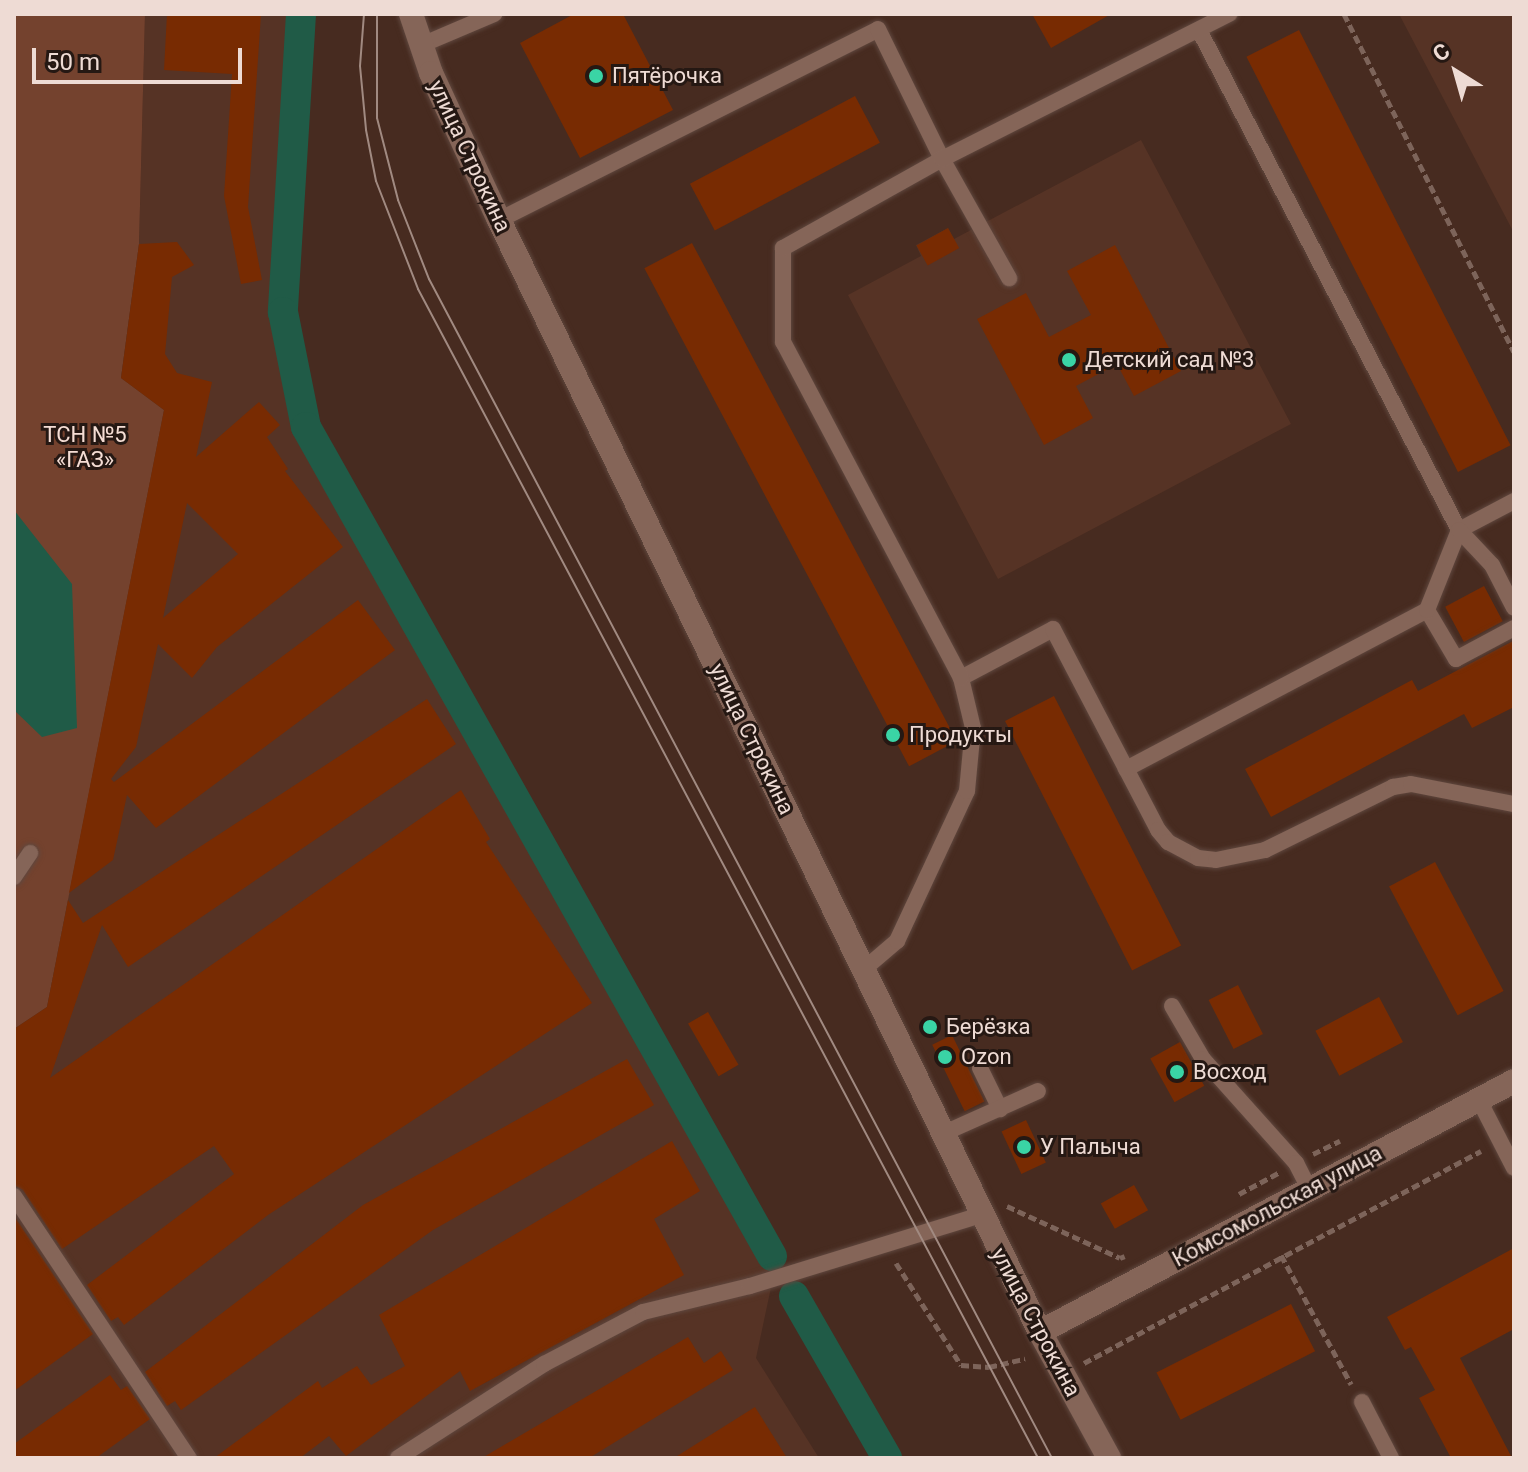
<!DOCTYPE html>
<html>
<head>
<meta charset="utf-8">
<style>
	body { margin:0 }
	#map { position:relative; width:1528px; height:1472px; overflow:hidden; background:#472b20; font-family:Roboto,sans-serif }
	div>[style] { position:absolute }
	.built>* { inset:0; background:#563325 }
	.green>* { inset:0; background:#74422e }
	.water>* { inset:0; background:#205b47 }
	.canal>* { height:30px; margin:-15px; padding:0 15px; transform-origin:15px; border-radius:15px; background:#205b47 }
	.building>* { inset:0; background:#782b02; transform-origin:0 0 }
	.path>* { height:5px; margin-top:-2.5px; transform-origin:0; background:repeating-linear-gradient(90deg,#7d645a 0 8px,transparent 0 12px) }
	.roads { filter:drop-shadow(0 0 2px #5f473e) drop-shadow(0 0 2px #5f473e) }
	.lane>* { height:16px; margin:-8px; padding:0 8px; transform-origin:8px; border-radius:8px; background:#856558 }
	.street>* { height:24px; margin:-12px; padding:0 12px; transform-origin:12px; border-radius:12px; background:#856558 }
	.secondary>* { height:24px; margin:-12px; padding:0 12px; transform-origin:12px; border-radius:12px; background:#856558 }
	.tram>* { height:2px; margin:-1px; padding:0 1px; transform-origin:1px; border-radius:1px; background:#a18a81 }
	.dots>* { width:22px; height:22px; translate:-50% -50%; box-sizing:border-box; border:4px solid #251813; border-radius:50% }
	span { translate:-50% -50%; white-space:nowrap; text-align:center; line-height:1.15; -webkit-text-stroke:6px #251813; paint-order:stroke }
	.poi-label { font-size:22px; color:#eedbd4 }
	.left { translate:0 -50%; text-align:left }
	.street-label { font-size:22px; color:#eedbd4 }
	.park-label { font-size:22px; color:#f5ddd4 }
	.frame { position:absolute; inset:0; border:16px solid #eedbd4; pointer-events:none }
	.north { position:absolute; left:1416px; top:32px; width:80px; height:80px; -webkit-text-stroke:6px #251813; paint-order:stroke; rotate:323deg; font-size:22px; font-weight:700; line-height:32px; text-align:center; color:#eedbd4 }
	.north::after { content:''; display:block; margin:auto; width:28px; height:36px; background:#eedbd4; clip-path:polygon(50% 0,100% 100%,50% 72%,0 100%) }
	.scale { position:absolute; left:32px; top:48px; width:210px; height:36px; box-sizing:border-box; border:4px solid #eedbd4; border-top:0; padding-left:10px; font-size:24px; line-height:28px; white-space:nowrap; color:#eedbd4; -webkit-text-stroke:6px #251813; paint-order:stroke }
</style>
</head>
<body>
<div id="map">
	<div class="built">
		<i style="clip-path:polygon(145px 14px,296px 14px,274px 302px,302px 429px,779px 1250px,756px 1358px,819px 1458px,14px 1458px,14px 1029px,47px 1007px,94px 761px,121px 378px,139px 244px)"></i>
		<i style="clip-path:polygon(1399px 14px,1514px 14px,1514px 233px)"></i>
		<i style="clip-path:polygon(1141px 140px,1291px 424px,998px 579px,848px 295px,921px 256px,916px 245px,948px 228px,954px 239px)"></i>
	</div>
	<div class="green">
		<i style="clip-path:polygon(14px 14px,145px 14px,139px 244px,121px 378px,164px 410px,47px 1007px,14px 1029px)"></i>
	</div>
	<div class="water">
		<i style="clip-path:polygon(14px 510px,72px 584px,77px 728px,42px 737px,14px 710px)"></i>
	</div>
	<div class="canal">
		<i style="left:301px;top:14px;width:299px;rotate:93.5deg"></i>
		<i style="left:283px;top:312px;width:117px;rotate:78.7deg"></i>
		<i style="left:306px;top:427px;width:951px;rotate:60.66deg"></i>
		<i style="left:794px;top:1296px;width:187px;rotate:60.1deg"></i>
	</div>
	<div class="building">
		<i style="clip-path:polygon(167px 14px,261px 14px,248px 207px,262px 280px,241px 284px,224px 196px,232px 74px,164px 70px)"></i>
		<i style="clip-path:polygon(574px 14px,623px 14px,673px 110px,580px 158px,520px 43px)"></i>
		<i style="clip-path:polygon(1032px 14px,1111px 14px,1051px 48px)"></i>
		<i style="left:1299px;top:30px;width:466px;height:59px;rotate:63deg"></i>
		<i style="left:855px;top:96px;width:53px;height:187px;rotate:62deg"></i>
		<i style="left:948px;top:228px;width:23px;height:36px;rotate:61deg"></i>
		<i style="clip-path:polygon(evenodd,177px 242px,194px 265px,172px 277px,165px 354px,177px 373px,212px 382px,196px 457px,259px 402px,280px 425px,267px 437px,288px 469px,285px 471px,343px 547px,217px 647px,192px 678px,158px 644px,136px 747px,111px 779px,114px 782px,358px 600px,395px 650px,156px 828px,127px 795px,113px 860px,69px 893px,164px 410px,121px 378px,139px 244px,177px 242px,187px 503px,238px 554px,163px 618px,187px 503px)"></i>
		<i style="left:692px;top:243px;width:564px;height:54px;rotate:62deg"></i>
		<i style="clip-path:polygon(1115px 245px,1181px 371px,1134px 396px,1117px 364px,1076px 386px,1093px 418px,1044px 445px,977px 319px,1026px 293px,1049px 337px,1091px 315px,1067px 271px)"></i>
		<i style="left:1484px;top:586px;width:40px;height:44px;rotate:62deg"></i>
		<i style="clip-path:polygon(1513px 641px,1514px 707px,1472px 728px,1464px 714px,1271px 817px,1245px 769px,1412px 680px,1418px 691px)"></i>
		<i style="left:1054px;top:696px;width:280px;height:55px;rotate:63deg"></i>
		<i style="clip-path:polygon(427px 699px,456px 744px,128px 967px,102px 925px,50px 1078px,461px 790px,490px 839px,486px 842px,592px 1003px,268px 1215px,124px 1325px,118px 1317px,111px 1321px,87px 1285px,234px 1174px,214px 1146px,62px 1249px,23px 1190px,14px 1185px,14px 1029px,47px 1007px,68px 900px,83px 923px)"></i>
		<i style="left:1435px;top:862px;width:146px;height:52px;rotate:62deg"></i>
		<i style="left:1238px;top:985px;width:55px;height:33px;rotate:63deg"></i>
		<i style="left:1379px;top:997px;width:51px;height:72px;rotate:62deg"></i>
		<i style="left:708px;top:1012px;width:61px;height:23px;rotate:60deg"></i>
		<i style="left:952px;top:1035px;width:74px;height:22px;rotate:64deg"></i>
		<i style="left:1180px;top:1042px;width:50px;height:34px;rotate:61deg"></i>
		<i style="clip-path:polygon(627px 1059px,654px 1105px,433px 1230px,181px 1410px,175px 1401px,167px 1406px,145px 1372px,363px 1205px)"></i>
		<i style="left:1026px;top:1120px;width:47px;height:27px;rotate:65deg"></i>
		<i style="clip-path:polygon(672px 1141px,700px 1191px,654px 1219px,684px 1275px,470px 1391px,460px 1371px,346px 1456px,329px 1436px,300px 1458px,214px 1458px,318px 1381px,322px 1388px,357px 1366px,371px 1385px,405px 1366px,379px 1315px)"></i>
		<i style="left:1134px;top:1185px;width:29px;height:38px;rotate:61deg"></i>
		<i style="clip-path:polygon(14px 1216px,93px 1334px,14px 1391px)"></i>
		<i style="clip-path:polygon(1514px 1248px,1514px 1329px,1460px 1358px,1512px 1458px,1451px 1458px,1419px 1398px,1435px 1390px,1411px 1347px,1405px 1350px,1387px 1317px)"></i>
		<i style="left:1291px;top:1304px;width:53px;height:151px;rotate:63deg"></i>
		<i style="clip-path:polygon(688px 1337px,704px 1363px,721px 1351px,733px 1370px,589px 1458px,482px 1458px)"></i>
		<i style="clip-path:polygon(110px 1375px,121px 1390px,127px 1386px,150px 1419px,96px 1458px,14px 1458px,14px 1444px)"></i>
		<i style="clip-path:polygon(755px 1407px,787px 1458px,674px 1458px)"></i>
	</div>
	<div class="path">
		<i style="left:1344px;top:14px;width:378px;rotate:63.3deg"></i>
		<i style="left:1313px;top:1154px;width:30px;rotate:-26deg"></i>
		<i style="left:1239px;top:1194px;width:47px;rotate:-28.2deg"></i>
		<i style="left:1007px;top:1206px;width:124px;rotate:24.7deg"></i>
		<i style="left:1120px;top:1258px;width:5px;rotate:-22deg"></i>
		<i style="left:1281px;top:1255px;width:147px;rotate:61.5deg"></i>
		<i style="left:896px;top:1263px;width:121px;rotate:57.5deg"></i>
		<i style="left:961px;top:1365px;width:28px;rotate:4deg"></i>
		<i style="left:989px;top:1367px;width:37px;rotate:-13deg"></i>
		<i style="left:1084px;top:1363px;width:450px;rotate:-28.1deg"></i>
	</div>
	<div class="roads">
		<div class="lane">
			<i style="left:1199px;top:30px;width:564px;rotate:62.53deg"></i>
			<i style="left:1459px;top:530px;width:62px;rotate:-27.8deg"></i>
			<i style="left:419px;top:46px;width:82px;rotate:-23.1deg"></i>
			<i style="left:499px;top:220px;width:424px;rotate:-26.7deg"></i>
			<i style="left:878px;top:29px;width:145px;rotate:63.8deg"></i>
			<i style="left:942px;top:159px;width:137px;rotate:60.6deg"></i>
			<i style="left:1427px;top:610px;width:57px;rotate:59.4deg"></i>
			<i style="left:1456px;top:659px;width:66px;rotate:-28.1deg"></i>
			<i style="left:961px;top:678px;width:104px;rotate:-28deg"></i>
			<i style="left:1053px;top:629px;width:227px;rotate:62.4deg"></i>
			<i style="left:1158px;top:830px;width:16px;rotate:50deg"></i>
			<i style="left:1168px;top:842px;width:34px;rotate:28deg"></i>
			<i style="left:1198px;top:858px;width:18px;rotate:6deg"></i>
			<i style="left:1216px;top:860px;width:50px;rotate:-11.5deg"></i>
			<i style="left:1265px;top:850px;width:143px;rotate:-26.2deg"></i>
			<i style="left:1393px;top:787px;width:18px;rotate:-9deg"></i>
			<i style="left:1411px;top:784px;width:105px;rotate:11deg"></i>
			<i style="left:1126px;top:769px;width:340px;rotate:-27.8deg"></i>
			<i style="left:1427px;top:610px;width:86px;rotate:-68.2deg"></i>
			<i style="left:1459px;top:530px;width:48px;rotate:46.7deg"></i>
			<i style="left:1492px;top:565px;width:48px;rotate:62.9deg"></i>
			<i style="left:14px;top:877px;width:29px;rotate:-56deg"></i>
			<i style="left:863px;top:970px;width:45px;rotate:-40.5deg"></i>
			<i style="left:897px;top:941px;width:166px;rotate:-65deg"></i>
			<i style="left:967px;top:791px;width:63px;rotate:-84.6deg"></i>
			<i style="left:973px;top:728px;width:51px;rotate:-103.5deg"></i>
			<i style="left:961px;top:678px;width:380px;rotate:-117.9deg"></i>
			<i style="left:783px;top:342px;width:94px;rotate:-90deg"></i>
			<i style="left:783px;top:248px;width:182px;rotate:-29.2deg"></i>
			<i style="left:942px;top:159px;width:322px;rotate:-26.8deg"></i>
			<i style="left:1172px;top:1006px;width:61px;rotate:59.7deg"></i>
			<i style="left:1203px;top:1059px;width:140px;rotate:48.2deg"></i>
			<i style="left:1296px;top:1163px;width:29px;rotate:63deg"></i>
			<i style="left:980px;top:1068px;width:46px;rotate:64deg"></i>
			<i style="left:1479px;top:1100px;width:76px;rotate:62.8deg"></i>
			<i style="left:942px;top:1134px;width:105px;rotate:-24.1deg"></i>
			<i style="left:14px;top:1196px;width:315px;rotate:56.3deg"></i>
			<i style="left:1362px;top:1402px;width:63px;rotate:62.6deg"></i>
			<i style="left:398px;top:1458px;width:174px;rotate:-32.8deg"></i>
			<i style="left:544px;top:1364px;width:112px;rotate:-27.7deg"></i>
			<i style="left:643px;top:1312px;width:110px;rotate:-13.7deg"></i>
			<i style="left:750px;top:1286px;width:242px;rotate:-17.1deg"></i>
		</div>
		<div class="street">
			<i style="left:1040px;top:1332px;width:144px;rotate:61.3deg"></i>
		</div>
		<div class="secondary">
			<i style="left:411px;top:14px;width:62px;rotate:71.3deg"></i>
			<i style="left:431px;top:73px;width:162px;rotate:65.2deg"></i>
			<i style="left:499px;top:220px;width:1237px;rotate:64.06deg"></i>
			<i style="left:1040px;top:1332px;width:536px;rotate:-27.9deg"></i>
		</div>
	</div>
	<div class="tram">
		<i style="left:364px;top:14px;width:52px;rotate:94.4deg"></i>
		<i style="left:360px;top:66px;width:64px;rotate:84.6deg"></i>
		<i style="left:366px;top:130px;width:52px;rotate:78.9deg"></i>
		<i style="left:376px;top:181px;width:116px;rotate:68.7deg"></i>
		<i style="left:418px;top:289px;width:1323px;rotate:62.06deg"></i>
		<i style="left:377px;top:14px;width:104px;rotate:90deg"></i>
		<i style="left:377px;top:118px;width:85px;rotate:75.6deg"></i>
		<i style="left:398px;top:200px;width:85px;rotate:68.6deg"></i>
		<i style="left:429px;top:279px;width:1333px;rotate:62.15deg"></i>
	</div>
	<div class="dots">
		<i style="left:596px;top:76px;background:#3ad4a5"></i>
		<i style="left:1069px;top:360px;background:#3ad4a5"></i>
		<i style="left:893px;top:735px;background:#3ad4a5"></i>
		<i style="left:930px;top:1027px;background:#3ad4a5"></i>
		<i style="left:945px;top:1057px;background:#3ad4a5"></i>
		<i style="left:1177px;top:1072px;background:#3ad4a5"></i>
		<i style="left:1024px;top:1147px;background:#3ad4a5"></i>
	</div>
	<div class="poi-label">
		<span class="left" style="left:612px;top:76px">Пятёрочка</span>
		<span class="left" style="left:1085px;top:360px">Детский сад №3</span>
		<span class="left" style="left:909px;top:735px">Продукты</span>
		<span class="left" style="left:946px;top:1027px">Берёзка</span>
		<span class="left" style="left:961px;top:1057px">Ozon</span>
		<span class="left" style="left:1193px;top:1072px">Восход</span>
		<span class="left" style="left:1040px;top:1147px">У Палыча</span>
	</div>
	<div class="street-label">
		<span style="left:470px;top:156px;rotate:65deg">улица Строкина</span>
		<span style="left:752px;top:739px;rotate:64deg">улица Строкина</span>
		<span style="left:1277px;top:1206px;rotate:-28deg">Комсомольская улица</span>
		<span style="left:1036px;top:1322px;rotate:62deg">улица Строкина</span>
	</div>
	<div class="park-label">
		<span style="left:85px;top:447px">ТСН №5<br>«ГАЗ»</span>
	</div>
	<div class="frame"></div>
	<div class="north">С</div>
	<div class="scale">50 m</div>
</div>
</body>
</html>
